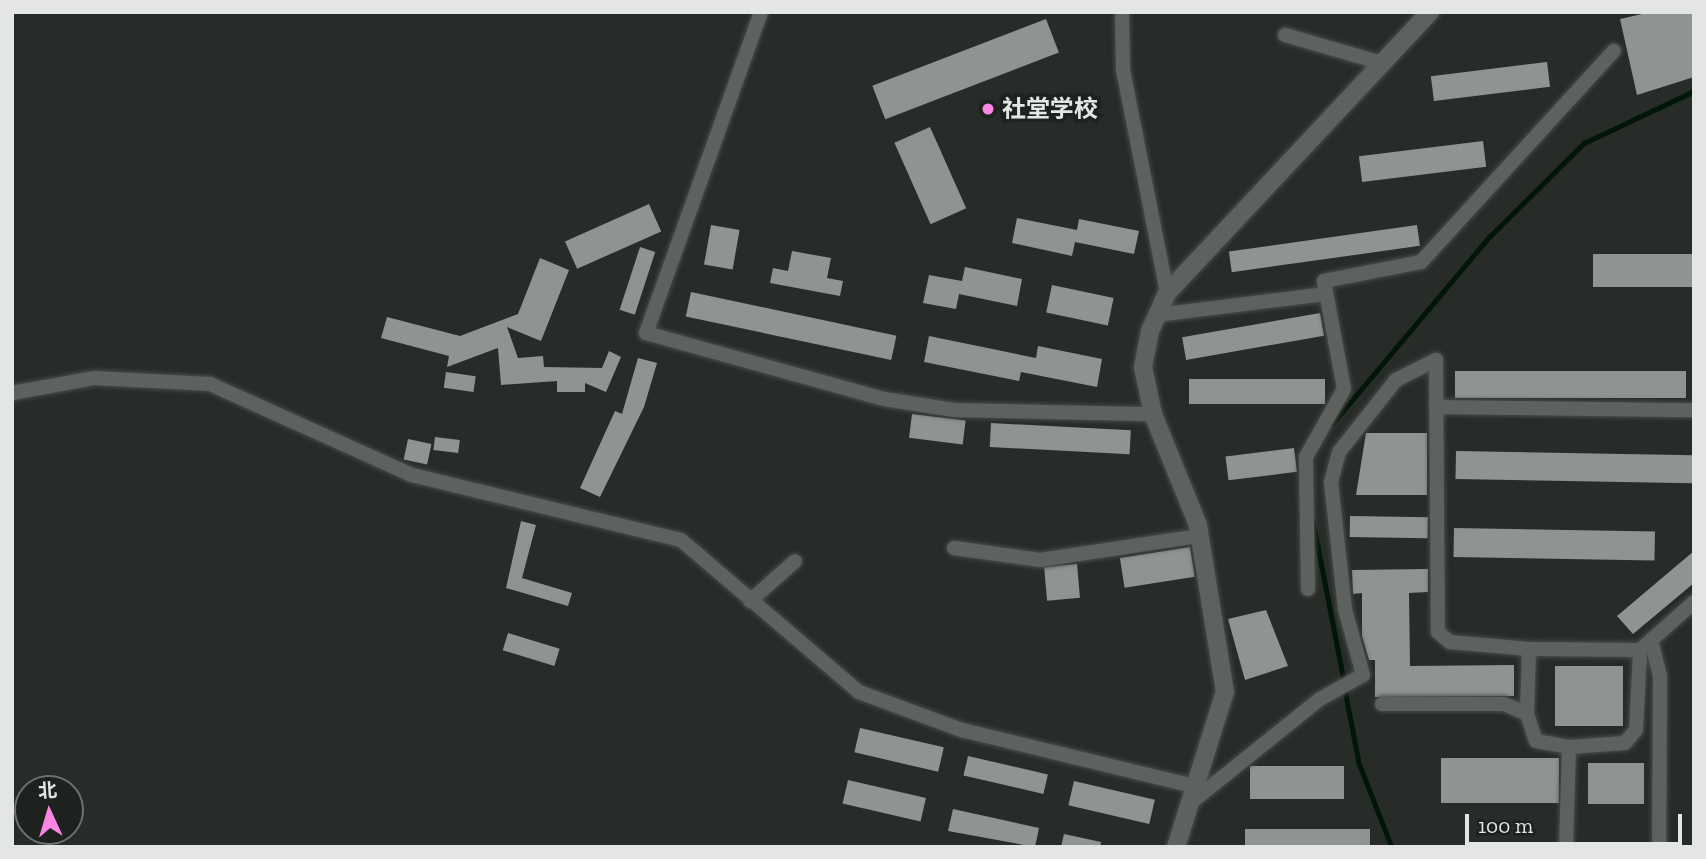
<!DOCTYPE html>
<html>
<head>
<meta charset="utf-8">
<style>
	body { margin:0 }
	#map { position:relative; width:1706px; height:859px; overflow:hidden; background:#282c29; font-family:"Zilla Slab","Noto Sans SC",serif }
	div>[style] { position:absolute }
	.stream>* { height:4.5px; margin:-2.25px; padding:0 2.25px; transform-origin:2.25px; border-radius:2.25px; background:#011508 }
	.building>* { inset:0; background:#8f9491; transform-origin:0 0 }
	.roads { filter:drop-shadow(0 0 2px #484b49) drop-shadow(0 0 2px #484b49) }
	.minor>* { height:14px; margin:-7px; padding:0 7px; transform-origin:7px; border-radius:7px; background:#5d625f }
	.tertiary>* { height:18px; margin:-9px; padding:0 9px; transform-origin:9px; border-radius:9px; background:#5d625f }
	.dots>* { width:19px; height:19px; translate:-50% -50%; box-sizing:border-box; border:4px solid #1e221f; border-radius:50% }
	span { translate:-50% -50%; white-space:nowrap; text-align:center; line-height:1.15; -webkit-text-stroke:7px #1e221f; paint-order:stroke }
	.poi-label { font-size:24px; color:#e3e6e4; font-weight:700 }
	.left { translate:0 -50%; text-align:left }
	.frame { position:absolute; inset:0; border:14px solid #e3e6e4; pointer-events:none }
	.north { position:absolute; left:14px; top:775px; width:70px; height:70px; box-sizing:border-box; background:#1e221f; border:2px solid #6d706e; border-radius:50%; rotate:356deg; font-size:19px; font-weight:700; line-height:28px; text-align:center; color:#e3e6e4 }
	.north::after { content:''; display:block; margin:auto; width:24px; height:32px; background:#fc86e4; clip-path:polygon(50% 0,100% 100%,50% 72%,0 100%) }
	.scale { position:absolute; left:1465px; top:814px; width:217px; height:32px; box-sizing:border-box; border:4px solid #e3e6e4; border-top:0; padding-left:9px; font-size:21px; line-height:24px; white-space:nowrap; color:#e3e6e4; -webkit-text-stroke:5px #1e221f; paint-order:stroke }
</style>
</head>
<body>
<div id="map">
	<div class="stream">
		<i style="left:1332px;top:424px;width:244px;rotate:-50deg"></i>
		<i style="left:1489px;top:237px;width:134px;rotate:-44.7deg"></i>
		<i style="left:1584px;top:143px;width:122px;rotate:-25.3deg"></i>
		<i style="left:1313px;top:521px;width:163px;rotate:79deg"></i>
		<i style="left:1345px;top:690px;width:74px;rotate:79.1deg"></i>
		<i style="left:1359px;top:763px;width:90px;rotate:68.6deg"></i>
	</div>
	<div class="building">
		<i style="clip-path:polygon(1651px 12px,1694px 12px,1694px 77px,1637px 95px,1620px 19px)"></i>
		<i style="left:1046px;top:19px;width:36px;height:186px;rotate:69deg"></i>
		<i style="left:1547px;top:62px;width:25px;height:117px;rotate:83deg"></i>
		<i style="left:930px;top:127px;width:89px;height:39px;rotate:66deg"></i>
		<i style="left:1483px;top:141px;width:26px;height:125px;rotate:83deg"></i>
		<i style="left:649px;top:204px;width:30px;height:92px;rotate:66deg"></i>
		<i style="clip-path:polygon(1017px 218px,1077px 230px,1079px 219px,1139px 231px,1134px 254px,1075px 242px,1072px 256px,1012px 243px)"></i>
		<i style="left:711px;top:225px;width:29px;height:40px;rotate:10deg"></i>
		<i style="left:1417px;top:225px;width:21px;height:190px;rotate:82deg"></i>
		<i style="left:640px;top:247px;width:16px;height:66px;rotate:18deg"></i>
		<i style="clip-path:polygon(792px 251px,831px 258px,827px 278px,843px 281px,840px 296px,770px 283px,773px 268px,788px 271px)"></i>
		<i style="left:1593px;top:254px;width:101px;height:33px"></i>
		<i style="clip-path:polygon(540px 258px,569px 270px,541px 341px,507px 327px,518px 358px,543px 356px,544px 367px,602px 368px,609px 351px,621px 357px,606px 392px,585px 383px,585px 392px,557px 392px,557px 381px,501px 385px,498px 348px,447px 367px,449px 356px,381px 338px,387px 317px,460px 336px,518px 314px)"></i>
		<i style="clip-path:polygon(965px 267px,1022px 279px,1017px 306px,959px 294px,956px 309px,923px 303px,929px 275px,962px 281px)"></i>
		<i style="left:1052px;top:285px;width:63px;height:28px;rotate:12deg"></i>
		<i style="left:691px;top:292px;width:210px;height:25px;rotate:12deg"></i>
		<i style="left:1320px;top:313px;width:23px;height:140px;rotate:80deg"></i>
		<i style="clip-path:polygon(929px 336px,1036px 358px,1038px 346px,1102px 359px,1097px 387px,1021px 372px,1019px 381px,924px 362px)"></i>
		<i style="clip-path:polygon(638px 358px,657px 363px,644px 407px,600px 497px,580px 488px,615px 411px,622px 414px)"></i>
		<i style="left:1455px;top:371px;width:231px;height:27px"></i>
		<i style="left:446px;top:372px;width:30px;height:16px;rotate:8deg"></i>
		<i style="left:1325px;top:379px;width:25px;height:136px;rotate:90deg"></i>
		<i style="left:912px;top:414px;width:54px;height:24px;rotate:7deg"></i>
		<i style="left:991px;top:423px;width:140px;height:24px;rotate:3deg"></i>
		<i style="clip-path:polygon(1366px 433px,1427px 433px,1427px 495px,1356px 495px)"></i>
		<i style="left:435px;top:437px;width:25px;height:13px;rotate:7deg"></i>
		<i style="left:408px;top:439px;width:24px;height:21px;rotate:12deg"></i>
		<i style="left:1294px;top:448px;width:24px;height:69px;rotate:83deg"></i>
		<i style="left:1456px;top:451px;width:238px;height:28px;rotate:1deg"></i>
		<i style="left:1350px;top:516px;width:78px;height:21px;rotate:1deg"></i>
		<i style="clip-path:polygon(521px 521px,536px 525px,522px 578px,572px 593px,568px 606px,506px 588px)"></i>
		<i style="left:1454px;top:528px;width:201px;height:29px;rotate:1deg"></i>
		<i style="left:1190px;top:547px;width:30px;height:71px;rotate:81deg"></i>
		<i style="clip-path:polygon(1694px 551px,1694px 583px,1633px 634px,1617px 616px)"></i>
		<i style="left:1077px;top:564px;width:34px;height:33px;rotate:85deg"></i>
		<i style="clip-path:polygon(1428px 569px,1428px 592px,1409px 593px,1410px 666px,1514px 665px,1514px 696px,1375px 697px,1375px 660px,1369px 660px,1362px 636px,1362px 593px,1353px 594px,1352px 570px)"></i>
		<i style="clip-path:polygon(1266px 610px,1288px 666px,1245px 680px,1228px 619px)"></i>
		<i style="left:508px;top:633px;width:54px;height:18px;rotate:17deg"></i>
		<i style="left:1555px;top:666px;width:68px;height:60px"></i>
		<i style="left:860px;top:728px;width:86px;height:25px;rotate:13deg"></i>
		<i style="left:968px;top:756px;width:82px;height:20px;rotate:13deg"></i>
		<i style="left:1441px;top:758px;width:118px;height:45px"></i>
		<i style="left:1588px;top:763px;width:56px;height:41px"></i>
		<i style="left:1344px;top:766px;width:33px;height:94px;rotate:90deg"></i>
		<i style="left:848px;top:780px;width:80px;height:24px;rotate:13deg"></i>
		<i style="left:1074px;top:781px;width:83px;height:25px;rotate:13deg"></i>
		<i style="clip-path:polygon(953px 809px,1039px 828px,1035px 847px,948px 831px)"></i>
		<i style="left:1370px;top:829px;width:18px;height:125px;rotate:90deg"></i>
		<i style="clip-path:polygon(1064px 834px,1101px 842px,1100px 847px,1061px 847px)"></i>
	</div>
	<div class="roads">
		<div class="minor">
			<i style="left:761px;top:12px;width:341px;rotate:109.7deg"></i>
			<i style="left:646px;top:333px;width:247px;rotate:15.5deg"></i>
			<i style="left:884px;top:399px;width:71px;rotate:8.9deg"></i>
			<i style="left:954px;top:410px;width:199px;rotate:1.2deg"></i>
			<i style="left:1122px;top:12px;width:58px;rotate:89deg"></i>
			<i style="left:1123px;top:70px;width:227px;rotate:78.8deg"></i>
			<i style="left:1285px;top:35px;width:101px;rotate:16.1deg"></i>
			<i style="left:1157px;top:315px;width:170px;rotate:-7.1deg"></i>
			<i style="left:12px;top:393px;width:83px;rotate:-10.4deg"></i>
			<i style="left:94px;top:378px;width:116px;rotate:3deg"></i>
			<i style="left:210px;top:384px;width:222px;rotate:24.3deg"></i>
			<i style="left:412px;top:475px;width:277px;rotate:13.6deg"></i>
			<i style="left:681px;top:540px;width:234px;rotate:40.5deg"></i>
			<i style="left:859px;top:692px;width:110px;rotate:20.3deg"></i>
			<i style="left:962px;top:730px;width:238px;rotate:13.6deg"></i>
			<i style="left:1436px;top:407px;width:258px;rotate:0.7deg"></i>
			<i style="left:954px;top:548px;width:87px;rotate:7.9deg"></i>
			<i style="left:1040px;top:560px;width:161px;rotate:-8.6deg"></i>
			<i style="left:1308px;top:589px;width:132px;rotate:-90.9deg"></i>
			<i style="left:1306px;top:457px;width:78px;rotate:-60.8deg"></i>
			<i style="left:1344px;top:389px;width:110px;rotate:-100.5deg"></i>
			<i style="left:1324px;top:281px;width:99px;rotate:-11.1deg"></i>
			<i style="left:1421px;top:262px;width:286px;rotate:-47.6deg"></i>
			<i style="left:750px;top:601px;width:60px;rotate:-41.6deg"></i>
			<i style="left:1651px;top:640px;width:37px;rotate:76deg"></i>
			<i style="left:1660px;top:676px;width:171px;rotate:90.3deg"></i>
			<i style="left:1529px;top:649px;width:111px;rotate:0.5deg"></i>
			<i style="left:1640px;top:650px;width:72px;rotate:-41.6deg"></i>
			<i style="left:1382px;top:704px;width:122px"></i>
			<i style="left:1504px;top:704px;width:25px;rotate:23deg"></i>
			<i style="left:1527px;top:714px;width:28px;rotate:72deg"></i>
			<i style="left:1536px;top:741px;width:34px;rotate:10deg"></i>
			<i style="left:1569px;top:747px;width:100px;rotate:91.7deg"></i>
			<i style="left:1569px;top:747px;width:56px;rotate:-4.1deg"></i>
			<i style="left:1625px;top:743px;width:17px;rotate:-50deg"></i>
			<i style="left:1636px;top:730px;width:80px;rotate:-87.1deg"></i>
			<i style="left:1188px;top:805px;width:169px;rotate:-38.8deg"></i>
			<i style="left:1320px;top:699px;width:49px;rotate:-29.2deg"></i>
			<i style="left:1363px;top:675px;width:68px;rotate:-105.3deg"></i>
			<i style="left:1345px;top:609px;width:128px;rotate:-96.3deg"></i>
			<i style="left:1331px;top:482px;width:31px;rotate:-75deg"></i>
			<i style="left:1339px;top:452px;width:92px;rotate:-51.6deg"></i>
			<i style="left:1396px;top:380px;width:45px;rotate:-26.6deg"></i>
			<i style="left:1436px;top:360px;width:272px;rotate:89.6deg"></i>
			<i style="left:1438px;top:632px;width:16px;rotate:40deg"></i>
			<i style="left:1450px;top:642px;width:79px;rotate:5.1deg"></i>
			<i style="left:1529px;top:649px;width:65px;rotate:91.8deg"></i>
		</div>
		<div class="tertiary">
			<i style="left:1176px;top:847px;width:163px;rotate:-72.5deg"></i>
			<i style="left:1225px;top:692px;width:169px;rotate:-99.2deg"></i>
			<i style="left:1198px;top:525px;width:120px;rotate:-112.1deg"></i>
			<i style="left:1153px;top:414px;width:48px;rotate:-102deg"></i>
			<i style="left:1143px;top:367px;width:37px;rotate:-79deg"></i>
			<i style="left:1150px;top:331px;width:42px;rotate:-65.9deg"></i>
			<i style="left:1167px;top:293px;width:385px;rotate:-46.9deg"></i>
		</div>
	</div>
	<div class="dots">
		<i style="left:988px;top:109px;background:#fc86e4"></i>
	</div>
	<div class="poi-label">
		<span class="left" style="left:1002px;top:109px">社堂学校</span>
	</div>
	<div class="frame"></div>
	<div class="north">北</div>
	<div class="scale">100 m</div>
</div>
</body>
</html>
